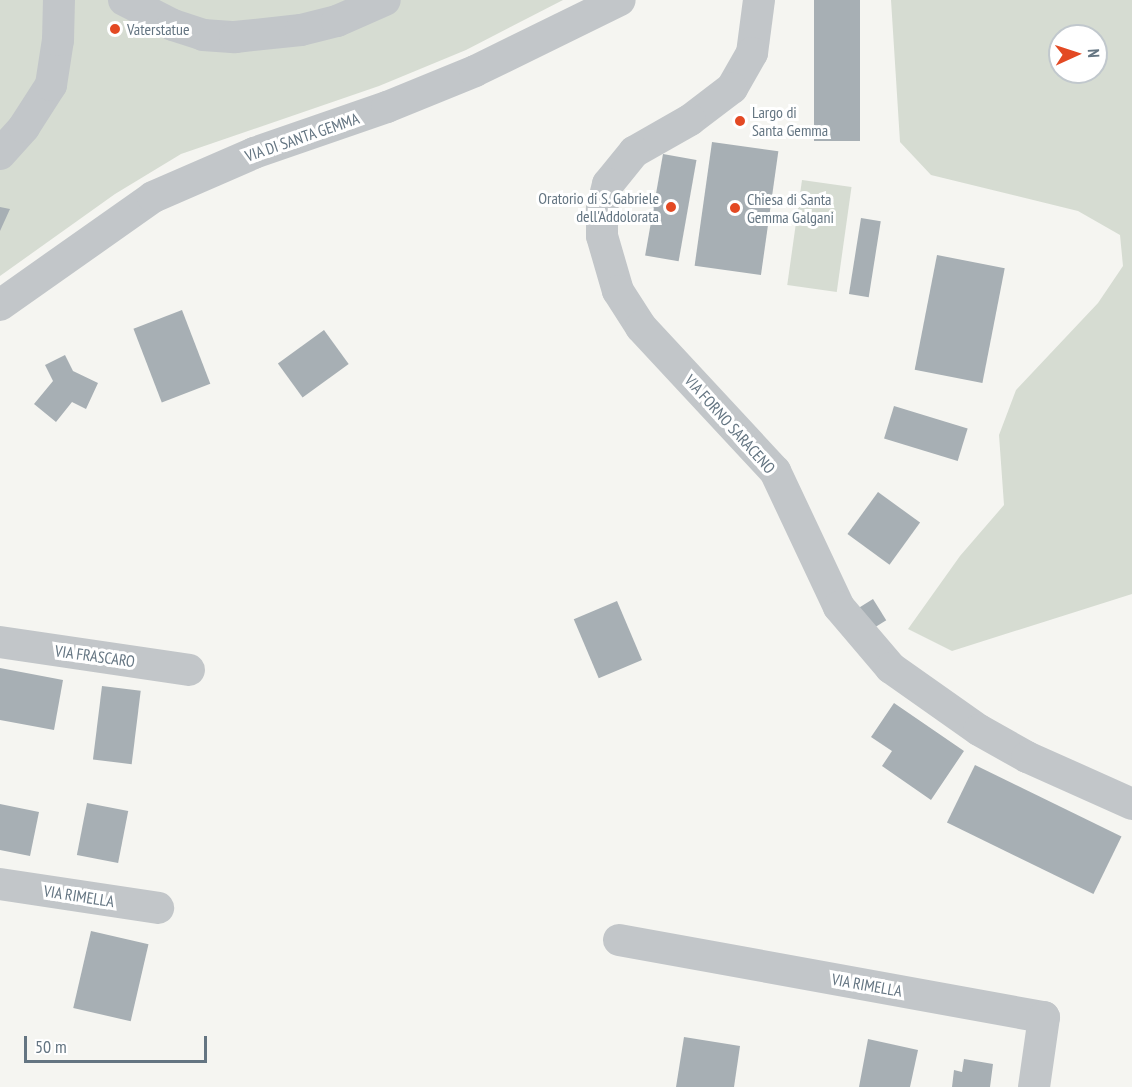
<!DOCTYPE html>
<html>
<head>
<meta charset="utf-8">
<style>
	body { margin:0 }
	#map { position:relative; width:1132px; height:1087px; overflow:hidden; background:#f5f5f1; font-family:"PT Sans Narrow",sans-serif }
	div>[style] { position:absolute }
	.green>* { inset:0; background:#d6dcd2; transform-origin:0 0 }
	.building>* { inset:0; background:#a7afb4; transform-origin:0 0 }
	.minor>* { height:32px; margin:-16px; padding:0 16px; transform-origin:16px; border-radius:16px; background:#c2c6c9 }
	.dots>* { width:16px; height:16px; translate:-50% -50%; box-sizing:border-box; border:3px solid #fff; border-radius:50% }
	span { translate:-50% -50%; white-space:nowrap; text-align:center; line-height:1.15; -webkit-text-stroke:6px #fff; paint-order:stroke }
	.poi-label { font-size:16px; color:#647582 }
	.left { translate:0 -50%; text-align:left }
	.right { translate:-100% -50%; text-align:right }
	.street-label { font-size:16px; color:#647582 }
	.north { position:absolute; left:1048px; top:24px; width:60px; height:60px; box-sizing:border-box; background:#fff; border:2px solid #c1c8cd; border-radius:50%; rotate:87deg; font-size:16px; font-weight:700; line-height:24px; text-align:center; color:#647582 }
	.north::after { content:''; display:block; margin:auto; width:21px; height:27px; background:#e34923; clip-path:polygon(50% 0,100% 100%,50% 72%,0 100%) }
	.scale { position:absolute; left:24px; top:1036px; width:183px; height:27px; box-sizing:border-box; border:3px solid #647582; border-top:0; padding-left:8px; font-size:18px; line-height:21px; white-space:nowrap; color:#647582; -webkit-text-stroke:4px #fff; paint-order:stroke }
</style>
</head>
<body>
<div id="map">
	<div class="green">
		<i style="clip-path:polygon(0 0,563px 0,466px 50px,379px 86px,181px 154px,115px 194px,0 276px)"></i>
		<i style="clip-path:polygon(evenodd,891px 0,1132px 0,1132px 594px,952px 651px,908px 629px,960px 556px,1004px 505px,999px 435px,1016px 390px,1098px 303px,1123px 266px,1120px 235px,1078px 211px,931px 175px,900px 142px,891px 0,1060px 36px,1096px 36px,1096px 72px,1060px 72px,1060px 36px)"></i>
		<i style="left:802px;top:180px;width:50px;height:106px;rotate:8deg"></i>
	</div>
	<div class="building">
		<i style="left:814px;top:0;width:46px;height:141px"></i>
		<i style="left:712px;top:142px;width:67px;height:125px;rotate:8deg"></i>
		<i style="left:663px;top:154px;width:34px;height:103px;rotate:10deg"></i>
		<i style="clip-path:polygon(0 207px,10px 209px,0 231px)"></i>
		<i style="left:861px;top:218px;width:20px;height:77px;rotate:9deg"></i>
		<i style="left:937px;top:255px;width:69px;height:117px;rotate:11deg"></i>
		<i style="left:182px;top:310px;width:79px;height:52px;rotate:69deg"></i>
		<i style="left:324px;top:330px;width:42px;height:57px;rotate:54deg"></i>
		<i style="clip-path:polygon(65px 355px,73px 371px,98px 383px,86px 409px,72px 402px,56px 422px,34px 404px,53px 381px,45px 365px)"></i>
		<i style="left:894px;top:406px;width:77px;height:34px;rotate:17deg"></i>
		<i style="left:878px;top:492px;width:52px;height:52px;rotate:36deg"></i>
		<i style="left:873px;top:599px;width:25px;height:18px;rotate:58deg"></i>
		<i style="left:617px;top:601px;width:64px;height:47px;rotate:67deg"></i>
		<i style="clip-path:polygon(0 668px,63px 680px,54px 730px,0 720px)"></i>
		<i style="left:102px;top:686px;width:39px;height:74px;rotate:7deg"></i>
		<i style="clip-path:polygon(894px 703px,964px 751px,931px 800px,882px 766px,892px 751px,871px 737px)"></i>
		<i style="left:975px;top:765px;width:163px;height:64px;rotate:26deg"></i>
		<i style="left:87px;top:803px;width:42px;height:53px;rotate:11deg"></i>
		<i style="clip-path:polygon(0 804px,39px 812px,30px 856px,0 850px)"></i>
		<i style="left:91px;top:931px;width:59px;height:79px;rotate:13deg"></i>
		<i style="clip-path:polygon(684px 1037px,740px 1046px,734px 1087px,676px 1087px)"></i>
		<i style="clip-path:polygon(868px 1039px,918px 1050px,910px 1087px,859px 1087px)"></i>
		<i style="clip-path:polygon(964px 1059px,993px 1064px,990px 1087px,952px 1087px,954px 1070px,962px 1072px)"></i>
	</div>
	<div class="minor">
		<i style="left:124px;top:0;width:55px;rotate:27deg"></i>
		<i style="left:173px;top:25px;width:32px;rotate:18deg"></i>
		<i style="left:203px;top:35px;width:32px;rotate:4deg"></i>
		<i style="left:235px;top:37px;width:66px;rotate:-6.1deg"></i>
		<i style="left:301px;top:30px;width:37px;rotate:-14deg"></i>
		<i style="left:337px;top:21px;width:52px;rotate:-23.6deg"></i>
		<i style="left:759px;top:0;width:53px;rotate:97.5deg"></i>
		<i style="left:752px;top:53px;width:40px;rotate:119.7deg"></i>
		<i style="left:732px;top:88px;width:53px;rotate:142.7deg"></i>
		<i style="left:690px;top:120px;width:64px;rotate:150.3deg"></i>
		<i style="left:634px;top:152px;width:41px;rotate:129.1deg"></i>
		<i style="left:608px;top:184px;width:25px;rotate:104deg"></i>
		<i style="left:602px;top:208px;width:28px;rotate:90deg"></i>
		<i style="left:602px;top:236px;width:57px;rotate:73.8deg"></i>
		<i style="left:618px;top:291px;width:43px;rotate:57.4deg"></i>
		<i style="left:641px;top:327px;width:197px;rotate:47.1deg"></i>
		<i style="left:775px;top:471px;width:150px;rotate:64.8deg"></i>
		<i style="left:839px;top:607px;width:80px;rotate:49.6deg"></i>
		<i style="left:891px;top:668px;width:108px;rotate:35.2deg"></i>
		<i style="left:979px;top:730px;width:55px;rotate:29.4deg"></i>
		<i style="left:1027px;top:757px;width:115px;rotate:24.1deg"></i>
		<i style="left:0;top:154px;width:36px;rotate:-48deg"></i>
		<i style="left:24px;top:127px;width:50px;rotate:-57.3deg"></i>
		<i style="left:51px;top:85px;width:46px;rotate:-81.2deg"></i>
		<i style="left:58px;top:40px;width:40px;rotate:-88.6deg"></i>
		<i style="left:0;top:305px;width:187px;rotate:-35.2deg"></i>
		<i style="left:153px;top:197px;width:110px;rotate:-23.5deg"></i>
		<i style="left:254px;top:153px;width:141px;rotate:-19.1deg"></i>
		<i style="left:387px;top:107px;width:95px;rotate:-22.2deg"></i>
		<i style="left:475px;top:71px;width:161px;rotate:-26.1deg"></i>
		<i style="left:0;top:642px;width:191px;rotate:8.4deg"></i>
		<i style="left:0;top:884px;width:160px;rotate:8.6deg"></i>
		<i style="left:619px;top:940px;width:432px;rotate:10.3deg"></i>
		<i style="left:1044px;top:1017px;width:71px;rotate:98.1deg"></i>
	</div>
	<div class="dots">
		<i style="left:115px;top:29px;background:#e34923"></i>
		<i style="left:740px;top:121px;background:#e34923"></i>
		<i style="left:671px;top:207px;background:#e34923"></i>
		<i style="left:735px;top:208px;background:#e34923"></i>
	</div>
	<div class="poi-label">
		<span class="left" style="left:127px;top:29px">Vaterstatue</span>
		<span class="left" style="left:752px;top:121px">Largo di<br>Santa Gemma</span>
		<span class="right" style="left:659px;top:207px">Oratorio di S. Gabriele<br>dell'Addolorata</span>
		<span class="left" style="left:747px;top:208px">Chiesa di Santa<br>Gemma Galgani</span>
	</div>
	<div class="street-label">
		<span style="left:302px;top:137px;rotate:-19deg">VIA DI SANTA GEMMA</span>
		<span style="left:730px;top:424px;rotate:48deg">VIA FORNO SARACENO</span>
		<span style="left:95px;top:656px;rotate:8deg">VIA FRASCARO</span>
		<span style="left:79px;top:896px;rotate:9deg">VIA RIMELLA</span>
		<span style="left:867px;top:985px;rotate:10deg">VIA RIMELLA</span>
	</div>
	<div class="north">N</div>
	<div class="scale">50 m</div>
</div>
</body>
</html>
